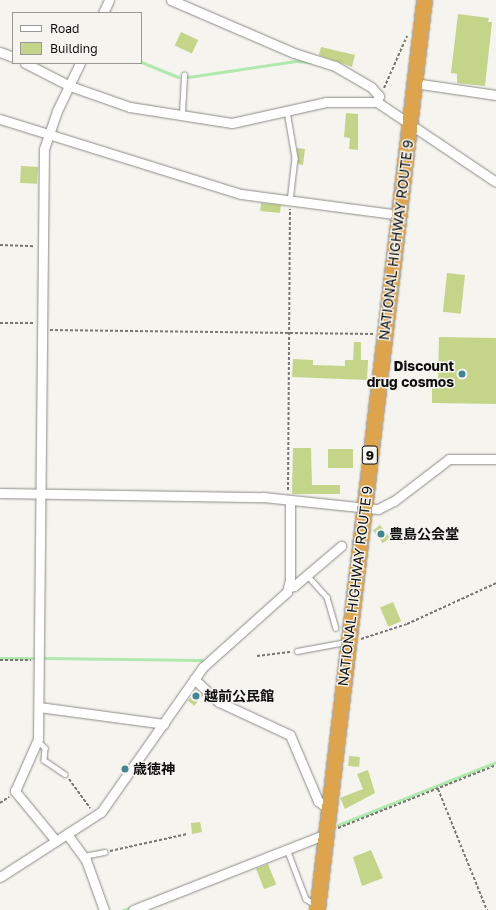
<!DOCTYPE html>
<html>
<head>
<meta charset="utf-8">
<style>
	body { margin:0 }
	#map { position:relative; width:496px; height:910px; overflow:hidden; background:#f5f4ef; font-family:"Golos Text","Noto Sans JP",sans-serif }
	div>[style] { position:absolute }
	.stream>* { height:3px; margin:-1.5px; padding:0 1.5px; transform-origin:1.5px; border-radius:1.5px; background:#b0e9ad }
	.building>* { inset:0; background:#c4d58a; transform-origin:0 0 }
	.path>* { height:2px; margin-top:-1px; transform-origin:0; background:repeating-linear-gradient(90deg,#777673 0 3px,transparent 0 5px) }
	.roads { filter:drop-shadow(0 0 1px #8c8b87) drop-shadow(0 0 1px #8c8b87) }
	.service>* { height:4.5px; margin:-2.25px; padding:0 2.25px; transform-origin:2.25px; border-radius:2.25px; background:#fff }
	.minor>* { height:9px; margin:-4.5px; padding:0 4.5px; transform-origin:4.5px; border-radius:4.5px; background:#fff }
	.trunk>* { height:15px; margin:-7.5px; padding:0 7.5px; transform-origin:7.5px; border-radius:7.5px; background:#dea44c }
	.dots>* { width:11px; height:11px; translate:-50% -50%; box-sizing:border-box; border:2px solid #f5f4ef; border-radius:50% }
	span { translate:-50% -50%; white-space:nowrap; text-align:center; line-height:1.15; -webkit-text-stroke:3px #f5f4ef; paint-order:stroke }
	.shield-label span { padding:1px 3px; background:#f5f4ef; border:1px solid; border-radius:3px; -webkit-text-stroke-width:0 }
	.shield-label { font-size:13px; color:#0e0e0d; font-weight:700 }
	.street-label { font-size:14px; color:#0e0e0d }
	.poi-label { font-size:14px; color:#0e0e0d; font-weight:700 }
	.right { translate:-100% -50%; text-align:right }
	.left { translate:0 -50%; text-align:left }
	.legend { position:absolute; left:12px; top:12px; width:130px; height:52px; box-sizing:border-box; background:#f5f4ef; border:1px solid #999895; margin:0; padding:5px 7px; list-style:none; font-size:12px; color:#0e0e0d }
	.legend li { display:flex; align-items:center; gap:8px; height:20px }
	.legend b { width:20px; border:1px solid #999895 }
</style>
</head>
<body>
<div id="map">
	<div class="stream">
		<i style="left:141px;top:62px;width:40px;rotate:22deg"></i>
		<i style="left:188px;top:77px;width:109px;rotate:-8.4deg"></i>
		<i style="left:296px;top:61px;width:15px;rotate:4deg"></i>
		<i style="left:0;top:658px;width:33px"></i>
		<i style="left:45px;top:658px;width:157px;rotate:0.7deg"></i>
		<i style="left:338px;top:825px;width:170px;rotate:-21.7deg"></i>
		<i style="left:123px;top:910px;width:9px;rotate:-18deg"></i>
	</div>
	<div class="building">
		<i style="clip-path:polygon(458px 14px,489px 18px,488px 22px,492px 22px,485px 86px,457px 83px,457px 74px,451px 73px)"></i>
		<i style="left:181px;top:32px;width:19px;height:15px;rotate:25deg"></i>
		<i style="clip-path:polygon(321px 47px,355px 55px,352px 67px,319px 55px)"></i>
		<i style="clip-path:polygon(346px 113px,358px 114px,358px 150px,349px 149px,350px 138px,344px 137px)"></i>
		<i style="clip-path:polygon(297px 148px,305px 149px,303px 165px,298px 164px)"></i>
		<i style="left:21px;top:166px;width:17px;height:17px;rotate:3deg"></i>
		<i style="left:261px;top:203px;width:20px;height:8px;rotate:6deg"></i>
		<i style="left:447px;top:273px;width:18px;height:39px;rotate:6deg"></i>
		<i style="clip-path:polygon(439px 337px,496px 338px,496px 404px,432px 403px,432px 383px,438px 383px)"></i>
		<i style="clip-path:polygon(354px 342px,361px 342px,361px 360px,368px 360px,367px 380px,292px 377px,293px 359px,313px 360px,313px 365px,345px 366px,345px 360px,353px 360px)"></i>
		<i style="clip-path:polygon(293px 448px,311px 448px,312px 485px,340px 485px,340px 494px,292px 494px)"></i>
		<i style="left:328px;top:449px;width:25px;height:19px"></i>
		<i style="left:380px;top:525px;width:16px;height:9px;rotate:52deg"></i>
		<i style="left:393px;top:602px;width:21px;height:14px;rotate:67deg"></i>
		<i style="left:197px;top:690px;width:8px;height:14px;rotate:40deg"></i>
		<i style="left:349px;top:756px;width:11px;height:10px;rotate:5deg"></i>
		<i style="clip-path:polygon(368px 770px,375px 793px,345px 809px,340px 798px,363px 789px,357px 774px)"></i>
		<i style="clip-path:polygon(200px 822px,202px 832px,192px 834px,191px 823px)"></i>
		<i style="clip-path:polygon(371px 850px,383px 878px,362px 886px,353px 857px)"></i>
		<i style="left:268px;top:864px;width:22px;height:13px;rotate:68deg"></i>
	</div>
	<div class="path">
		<i style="left:384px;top:88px;width:57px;rotate:-66.1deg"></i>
		<i style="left:0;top:245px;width:35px;rotate:2deg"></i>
		<i style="left:0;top:323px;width:33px"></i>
		<i style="left:50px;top:330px;width:324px;rotate:0.7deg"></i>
		<i style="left:288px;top:490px;width:281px;rotate:-89.6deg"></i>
		<i style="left:361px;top:639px;width:48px;rotate:-18.1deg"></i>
		<i style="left:407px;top:624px;width:98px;rotate:-24.7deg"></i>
		<i style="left:257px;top:656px;width:35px;rotate:-7deg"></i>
		<i style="left:0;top:660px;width:31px"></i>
		<i style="left:69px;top:779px;width:36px;rotate:54deg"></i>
		<i style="left:438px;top:789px;width:131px;rotate:68deg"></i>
		<i style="left:0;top:803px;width:11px;rotate:-34deg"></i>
		<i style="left:338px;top:828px;width:170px;rotate:-21.7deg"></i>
		<i style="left:110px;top:851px;width:79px;rotate:-12.4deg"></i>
	</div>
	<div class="roads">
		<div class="service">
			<i style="left:287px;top:111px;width:48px;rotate:80.3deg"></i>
			<i style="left:295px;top:158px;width:44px;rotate:96.5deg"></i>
			<i style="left:182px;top:114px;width:39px;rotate:-87deg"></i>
			<i style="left:307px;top:575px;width:30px;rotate:48deg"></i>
			<i style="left:327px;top:597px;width:32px;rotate:74deg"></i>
			<i style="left:297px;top:651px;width:50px;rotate:-10.4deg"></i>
			<i style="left:38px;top:741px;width:10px;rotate:45deg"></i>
			<i style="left:45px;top:748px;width:12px;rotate:95deg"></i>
			<i style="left:44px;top:760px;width:25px;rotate:34deg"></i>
			<i style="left:287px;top:849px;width:53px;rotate:69.2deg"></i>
			<i style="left:306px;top:899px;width:12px;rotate:31deg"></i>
			<i style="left:84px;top:856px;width:21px;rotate:-11deg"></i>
		</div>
		<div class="minor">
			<i style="left:171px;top:0;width:134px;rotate:23.3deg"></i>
			<i style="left:294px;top:53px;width:43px;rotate:17.6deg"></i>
			<i style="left:335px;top:66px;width:42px;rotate:30.3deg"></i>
			<i style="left:371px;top:87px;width:12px;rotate:48deg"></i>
			<i style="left:379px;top:96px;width:6px;rotate:108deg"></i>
			<i style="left:103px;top:13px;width:14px;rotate:-65deg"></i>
			<i style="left:0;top:52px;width:14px;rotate:21deg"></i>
			<i style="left:25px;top:63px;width:51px;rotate:27.1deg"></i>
			<i style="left:70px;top:86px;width:64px;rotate:19.3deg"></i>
			<i style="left:130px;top:107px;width:103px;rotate:8.9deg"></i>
			<i style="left:232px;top:123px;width:96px;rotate:-12.6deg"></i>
			<i style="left:326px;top:102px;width:51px"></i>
			<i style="left:377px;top:102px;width:143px;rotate:33.9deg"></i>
			<i style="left:414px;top:83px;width:83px;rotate:8.3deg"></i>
			<i style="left:0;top:119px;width:252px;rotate:17.3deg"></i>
			<i style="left:241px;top:194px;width:160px;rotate:7.5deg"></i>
			<i style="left:0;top:493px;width:263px;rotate:0.9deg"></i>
			<i style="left:263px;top:497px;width:116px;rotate:6deg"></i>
			<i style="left:378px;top:509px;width:18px;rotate:-27deg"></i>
			<i style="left:394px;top:501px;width:69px;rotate:-37.4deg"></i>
			<i style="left:449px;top:459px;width:47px"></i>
			<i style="left:289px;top:587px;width:5px;rotate:-11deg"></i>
			<i style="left:294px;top:586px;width:62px;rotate:-40.4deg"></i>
			<i style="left:194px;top:679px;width:34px;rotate:43deg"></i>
			<i style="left:219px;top:702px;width:78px;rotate:24.9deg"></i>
			<i style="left:290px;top:735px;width:72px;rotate:67deg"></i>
			<i style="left:318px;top:801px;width:14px;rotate:36deg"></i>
			<i style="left:39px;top:707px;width:126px;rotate:7.7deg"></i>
			<i style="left:67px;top:834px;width:32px;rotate:54deg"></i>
			<i style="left:86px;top:860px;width:53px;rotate:70.2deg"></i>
			<i style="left:56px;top:841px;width:65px;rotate:-129.4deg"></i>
			<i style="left:15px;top:791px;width:57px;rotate:-66.1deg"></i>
			<i style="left:38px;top:739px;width:590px;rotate:-89.42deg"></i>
			<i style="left:44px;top:149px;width:40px;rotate:-71.1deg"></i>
			<i style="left:57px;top:111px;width:53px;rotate:-64.4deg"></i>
			<i style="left:0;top:877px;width:120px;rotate:-32.8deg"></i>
			<i style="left:101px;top:812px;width:177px;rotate:-54.9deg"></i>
			<i style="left:203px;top:667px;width:113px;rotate:-41.8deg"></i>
			<i style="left:287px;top:592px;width:12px;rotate:-76deg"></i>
			<i style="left:290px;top:580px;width:80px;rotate:-90deg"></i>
			<i style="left:133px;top:910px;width:207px;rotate:-21.5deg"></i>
		</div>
		<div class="trunk">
			<i style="left:317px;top:910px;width:916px;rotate:-83.29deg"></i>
		</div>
	</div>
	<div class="dots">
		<i style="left:462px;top:374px;background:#428595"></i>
		<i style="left:381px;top:534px;background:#428595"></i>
		<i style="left:196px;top:696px;background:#428595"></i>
		<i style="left:125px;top:769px;background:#428595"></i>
	</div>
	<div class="shield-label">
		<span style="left:370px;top:455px">9</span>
	</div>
	<div class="street-label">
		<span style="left:396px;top:240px;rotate:-83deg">NATIONAL HIGHWAY ROUTE 9</span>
		<span style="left:355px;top:586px;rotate:-83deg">NATIONAL HIGHWAY ROUTE 9</span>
	</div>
	<div class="poi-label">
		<span class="right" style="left:454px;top:374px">Discount<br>drug cosmos</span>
		<span class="left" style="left:389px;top:534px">豊島公会堂</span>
		<span class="left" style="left:204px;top:696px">越前公民館</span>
		<span class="left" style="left:133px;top:769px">歳徳神</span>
	</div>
	<ul class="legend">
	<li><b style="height:5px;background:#fff"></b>Road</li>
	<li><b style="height:11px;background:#c4d58a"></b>Building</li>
	</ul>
</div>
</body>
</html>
